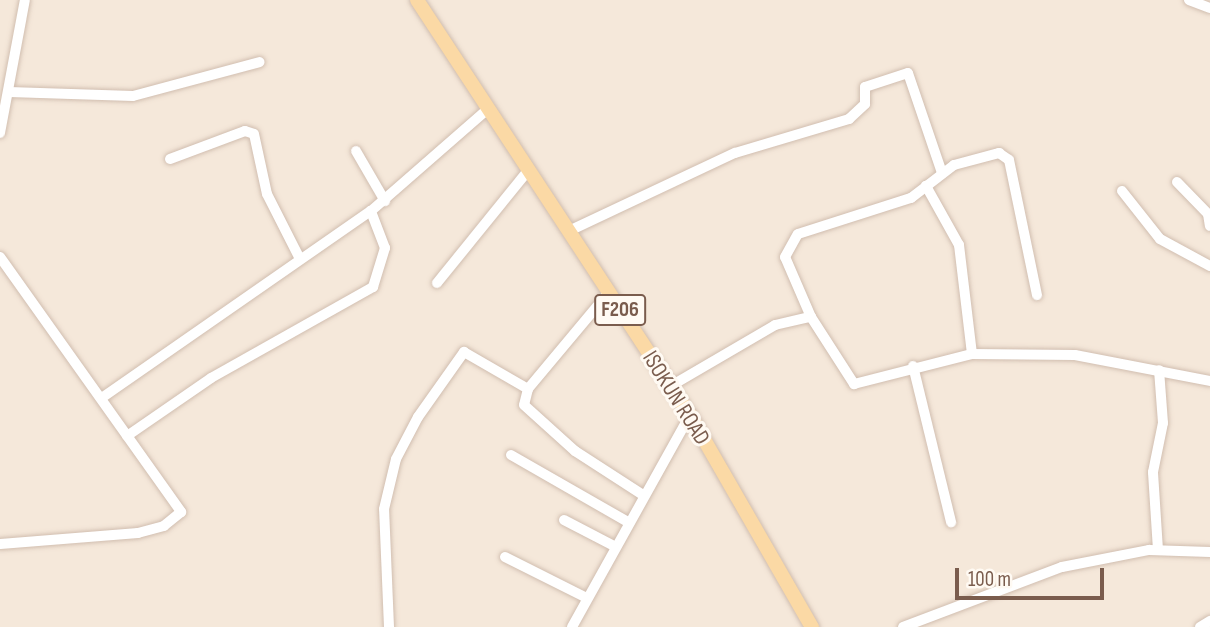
<!DOCTYPE html>
<html>
<head>
<meta charset="utf-8">
<style>
	body { margin:0 }
	#map { position:relative; width:1210px; height:627px; overflow:hidden; background:#fdf6ec; font-family:"Sofia Sans Condensed",sans-serif }
	div>[style] { position:absolute }
	.residential>* { inset:0; background:#f5e8da; transform-origin:0 0 }
	.roads { filter:drop-shadow(0 0 2px #d1beb0) drop-shadow(0 0 2px #d1beb0) }
	.minor>* { height:10px; margin:-5px; padding:0 5px; transform-origin:5px; border-radius:5px; background:#fff }
	.major>* { height:14px; margin:-7px; padding:0 7px; transform-origin:7px; border-radius:7px; background:#fbd9a5 }
	span { translate:-50% -50%; white-space:nowrap; text-align:center; line-height:1.15; -webkit-text-stroke:6px #fffaf3; paint-order:stroke }
	.shield-label span { padding:2px 5px; background:#fffaf3; border:2px solid; border-radius:5px; -webkit-text-stroke-width:0 }
	.shield-label { font-size:21px; color:#7a5c4d; font-weight:700 }
	.street-label { font-size:23px; color:#7a5c4d }
	.scale { position:absolute; left:955px; top:568px; width:149px; height:32px; box-sizing:border-box; border:4px solid #7a5c4d; border-top:0; padding-left:9px; font-size:21px; line-height:24px; white-space:nowrap; color:#7a5c4d; -webkit-text-stroke:5px #fffaf3; paint-order:stroke }
</style>
</head>
<body>
<div id="map">
	<div class="residential">
		<i style="left:0;top:0;width:1210px;height:627px"></i>
	</div>
	<div class="roads">
		<div class="minor">
			<i style="left:1189px;top:0;width:22px;rotate:21deg"></i>
			<i style="left:9px;top:92px;width:124px;rotate:1.8deg"></i>
			<i style="left:133px;top:96px;width:131px;rotate:-15deg"></i>
			<i style="left:0;top:133px;width:135px;rotate:-79.4deg"></i>
			<i style="left:356px;top:151px;width:58px;rotate:59.9deg"></i>
			<i style="left:170px;top:159px;width:80px;rotate:-20.5deg"></i>
			<i style="left:245px;top:131px;width:9px;rotate:18deg"></i>
			<i style="left:254px;top:134px;width:61px;rotate:77.8deg"></i>
			<i style="left:267px;top:194px;width:71px;rotate:63.1deg"></i>
			<i style="left:1177px;top:182px;width:45px;rotate:45.9deg"></i>
			<i style="left:1208px;top:214px;width:12px;rotate:81deg"></i>
			<i style="left:1122px;top:191px;width:61px;rotate:51.6deg"></i>
			<i style="left:1160px;top:239px;width:57px;rotate:28.4deg"></i>
			<i style="left:571px;top:230px;width:181px;rotate:-25.2deg"></i>
			<i style="left:735px;top:153px;width:119px;rotate:-16.6deg"></i>
			<i style="left:849px;top:119px;width:22px;rotate:-43deg"></i>
			<i style="left:865px;top:104px;width:17px;rotate:-90deg"></i>
			<i style="left:865px;top:87px;width:45px;rotate:-18deg"></i>
			<i style="left:908px;top:73px;width:106px;rotate:71.2deg"></i>
			<i style="left:0;top:257px;width:313px;rotate:54.6deg"></i>
			<i style="left:181px;top:512px;width:22px;rotate:141deg"></i>
			<i style="left:164px;top:526px;width:27px;rotate:165deg"></i>
			<i style="left:138px;top:533px;width:138px;rotate:175.4deg"></i>
			<i style="left:437px;top:283px;width:143px;rotate:-51deg"></i>
			<i style="left:609px;top:292px;width:126px;rotate:129.9deg"></i>
			<i style="left:528px;top:389px;width:16px;rotate:104deg"></i>
			<i style="left:524px;top:405px;width:69px;rotate:42deg"></i>
			<i style="left:575px;top:451px;width:81px;rotate:32.9deg"></i>
			<i style="left:811px;top:317px;width:80px;rotate:57.3deg"></i>
			<i style="left:854px;top:384px;width:122px;rotate:-14.3deg"></i>
			<i style="left:972px;top:354px;width:110px;rotate:-96.8deg"></i>
			<i style="left:959px;top:245px;width:68px;rotate:-119.2deg"></i>
			<i style="left:972px;top:354px;width:103px;rotate:0.6deg"></i>
			<i style="left:1075px;top:355px;width:137px;rotate:10.9deg"></i>
			<i style="left:913px;top:366px;width:161px;rotate:76.3deg"></i>
			<i style="left:669px;top:387px;width:123px;rotate:-30.3deg"></i>
			<i style="left:775px;top:325px;width:37px;rotate:-13deg"></i>
			<i style="left:811px;top:317px;width:65px;rotate:-113.4deg"></i>
			<i style="left:785px;top:257px;width:26px;rotate:-61deg"></i>
			<i style="left:798px;top:234px;width:119px;rotate:-17.7deg"></i>
			<i style="left:911px;top:198px;width:54px;rotate:-37.5deg"></i>
			<i style="left:954px;top:165px;width:47px;rotate:-14.9deg"></i>
			<i style="left:999px;top:153px;width:12px;rotate:35deg"></i>
			<i style="left:1009px;top:160px;width:138px;rotate:78.3deg"></i>
			<i style="left:103px;top:397px;width:326px;rotate:-34.8deg"></i>
			<i style="left:371px;top:211px;width:155px;rotate:-41.1deg"></i>
			<i style="left:127px;top:436px;width:102px;rotate:-34.6deg"></i>
			<i style="left:211px;top:378px;width:186px;rotate:-29.3deg"></i>
			<i style="left:373px;top:287px;width:41px;rotate:-72.9deg"></i>
			<i style="left:385px;top:248px;width:40px;rotate:-111deg"></i>
			<i style="left:511px;top:455px;width:135px;rotate:29.8deg"></i>
			<i style="left:564px;top:520px;width:54px;rotate:27.5deg"></i>
			<i style="left:1158px;top:550px;width:78px;rotate:-93.7deg"></i>
			<i style="left:1153px;top:472px;width:50px;rotate:-78.5deg"></i>
			<i style="left:1163px;top:423px;width:53px;rotate:-94.3deg"></i>
			<i style="left:505px;top:557px;width:89px;rotate:26.6deg"></i>
			<i style="left:389px;top:627px;width:118px;rotate:-92.4deg"></i>
			<i style="left:384px;top:509px;width:51px;rotate:-76.5deg"></i>
			<i style="left:396px;top:459px;width:47px;rotate:-62.4deg"></i>
			<i style="left:418px;top:417px;width:80px;rotate:-54.7deg"></i>
			<i style="left:464px;top:352px;width:74px;rotate:30deg"></i>
			<i style="left:572px;top:627px;width:243px;rotate:-60.9deg"></i>
			<i style="left:903px;top:627px;width:170px;rotate:-20.7deg"></i>
			<i style="left:1062px;top:567px;width:89px;rotate:-11.1deg"></i>
			<i style="left:1149px;top:550px;width:61px;rotate:1.9deg"></i>
			<i style="left:1200px;top:627px;width:12px;rotate:-31deg"></i>
		</div>
		<div class="major">
			<i style="left:417px;top:0;width:497px;rotate:56.7deg"></i>
			<i style="left:690px;top:415px;width:245px;rotate:60.1deg"></i>
		</div>
	</div>
	<div class="shield-label">
		<span style="left:620px;top:310px">F206</span>
	</div>
	<div class="street-label">
		<span style="left:676px;top:398px;rotate:58deg">ISOKUN ROAD</span>
	</div>
	<div class="scale">100 m</div>
</div>
</body>
</html>
